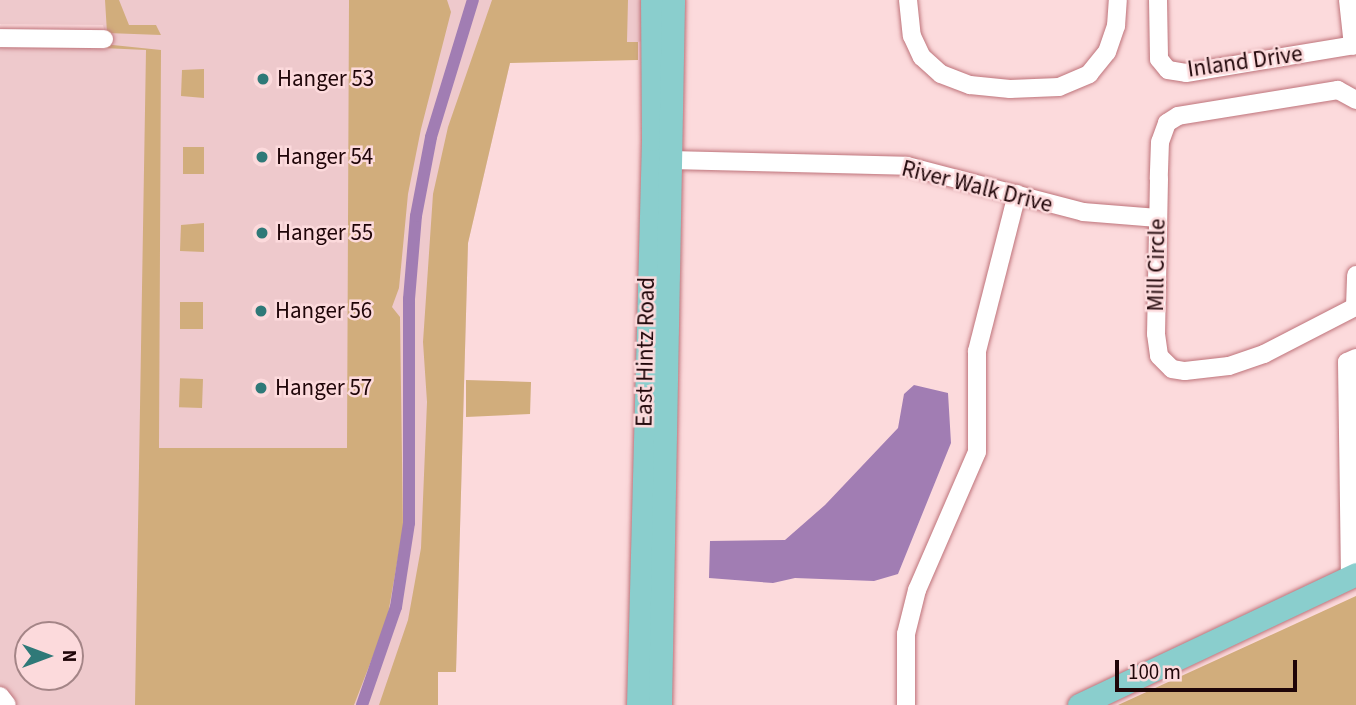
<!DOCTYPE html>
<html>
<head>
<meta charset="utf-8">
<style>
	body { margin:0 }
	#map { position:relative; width:1356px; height:705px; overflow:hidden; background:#fcdadc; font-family:"Source Sans 3",sans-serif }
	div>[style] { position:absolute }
	.built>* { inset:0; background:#eec9cc }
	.green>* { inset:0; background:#d1ad7c; transform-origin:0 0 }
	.water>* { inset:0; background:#a17db3 }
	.canal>* { height:12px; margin:-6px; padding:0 6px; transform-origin:6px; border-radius:6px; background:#a17db3 }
	.roads { filter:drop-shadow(0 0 2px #be737a) drop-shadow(0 0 2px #be737a) }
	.minor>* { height:18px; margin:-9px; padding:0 9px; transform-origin:9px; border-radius:9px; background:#fff }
	.major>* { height:23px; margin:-11.5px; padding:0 11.5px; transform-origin:11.5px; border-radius:11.5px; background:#8acecd }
	.dots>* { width:19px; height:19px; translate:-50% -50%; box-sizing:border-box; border:4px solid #fcdadc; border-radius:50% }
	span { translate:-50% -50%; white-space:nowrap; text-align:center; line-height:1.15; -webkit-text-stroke:5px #fcdadc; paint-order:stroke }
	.street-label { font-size:23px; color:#1f0508 }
	.poi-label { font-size:23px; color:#1f0508 }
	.left { translate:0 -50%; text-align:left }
	.north { position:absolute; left:14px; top:621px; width:70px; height:70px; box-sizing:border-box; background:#fcdadc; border:2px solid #a48587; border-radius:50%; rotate:90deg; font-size:19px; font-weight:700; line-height:28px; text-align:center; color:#1f0508 }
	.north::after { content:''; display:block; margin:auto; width:24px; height:32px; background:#2f7978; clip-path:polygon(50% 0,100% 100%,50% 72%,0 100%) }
	.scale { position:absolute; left:1115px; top:660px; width:182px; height:32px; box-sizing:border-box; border:4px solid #1f0508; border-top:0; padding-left:9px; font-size:21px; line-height:24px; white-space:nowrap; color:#1f0508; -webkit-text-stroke:5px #fcdadc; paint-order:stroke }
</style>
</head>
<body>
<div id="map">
	<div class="built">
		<i style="clip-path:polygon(evenodd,0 0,643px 0,643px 41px,510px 63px,468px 243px,456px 672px,438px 672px,438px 705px,0 705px,0 45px,103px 48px,104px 29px,103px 25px,0 24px,0 0,28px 635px,70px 635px,70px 677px,28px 677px,28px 635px)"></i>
	</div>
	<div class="green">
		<i style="clip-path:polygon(105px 0,119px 0,129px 25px,156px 25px,161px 35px,107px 33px)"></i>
		<i style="clip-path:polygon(349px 0,447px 0,451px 12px,421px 129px,408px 194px,399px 288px,392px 307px,400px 317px,403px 529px,387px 620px,354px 705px,135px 705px,146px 50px,103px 48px,103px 44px,161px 50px,159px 448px,347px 448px)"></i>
		<i style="clip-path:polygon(492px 0,628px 0,627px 42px,638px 42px,638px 60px,510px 63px,468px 243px,456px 672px,438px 672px,438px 705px,379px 705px,408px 620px,421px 548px,427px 402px,423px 342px,433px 194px,448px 127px)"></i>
		<i style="clip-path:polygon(204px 69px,204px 98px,181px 96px,182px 70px)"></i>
		<i style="left:183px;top:147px;width:21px;height:27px"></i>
		<i style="clip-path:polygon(204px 223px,204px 252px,180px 251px,181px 225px)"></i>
		<i style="left:180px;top:302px;width:23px;height:27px"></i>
		<i style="left:203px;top:379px;width:29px;height:23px;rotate:92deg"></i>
		<i style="clip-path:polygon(466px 380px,531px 382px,530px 414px,466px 417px)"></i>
		<i style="clip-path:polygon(1356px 596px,1356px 705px,1118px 705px)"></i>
	</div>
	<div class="water">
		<i style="clip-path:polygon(914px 385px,948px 393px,951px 443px,898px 574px,874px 581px,795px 578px,773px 583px,709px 578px,710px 541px,785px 540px,825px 505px,898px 428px,904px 394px)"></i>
	</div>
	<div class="canal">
		<i style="left:362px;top:705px;width:104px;rotate:-70.9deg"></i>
		<i style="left:396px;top:607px;width:85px;rotate:-81.2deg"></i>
		<i style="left:409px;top:523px;width:224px;rotate:-90deg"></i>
		<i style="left:409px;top:299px;width:83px;rotate:-85.2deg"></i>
		<i style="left:416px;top:216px;width:80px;rotate:-79.2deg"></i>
		<i style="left:431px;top:137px;width:143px;rotate:-73deg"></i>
	</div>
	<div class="roads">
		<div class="minor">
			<i style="left:908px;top:0;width:36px;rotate:84deg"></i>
			<i style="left:912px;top:36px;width:23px;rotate:65deg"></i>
			<i style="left:922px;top:57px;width:25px;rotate:42deg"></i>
			<i style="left:941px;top:74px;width:31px;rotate:21deg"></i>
			<i style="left:970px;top:85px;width:40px;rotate:5.7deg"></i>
			<i style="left:1010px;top:89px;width:49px;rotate:-2.3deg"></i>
			<i style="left:1059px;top:87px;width:33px;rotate:-23deg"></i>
			<i style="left:1089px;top:74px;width:28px;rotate:-51deg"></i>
			<i style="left:1107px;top:52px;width:28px;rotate:-71deg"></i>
			<i style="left:1116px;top:26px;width:26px;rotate:-86deg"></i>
			<i style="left:1158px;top:0;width:59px;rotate:89deg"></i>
			<i style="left:1159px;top:59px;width:14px;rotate:51deg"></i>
			<i style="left:1168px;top:70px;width:18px;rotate:9deg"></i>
			<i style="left:1186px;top:73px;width:172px;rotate:-9.4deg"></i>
			<i style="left:1348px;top:0;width:46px;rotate:83.8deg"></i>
			<i style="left:0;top:38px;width:104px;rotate:0.6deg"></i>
			<i style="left:1356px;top:100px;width:21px;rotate:-151deg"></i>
			<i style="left:1338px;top:90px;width:162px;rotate:170.8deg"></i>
			<i style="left:1178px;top:116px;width:13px;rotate:148deg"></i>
			<i style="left:1167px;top:123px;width:20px;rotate:110deg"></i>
			<i style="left:1160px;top:142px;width:37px;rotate:92deg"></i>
			<i style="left:1159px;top:179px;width:155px;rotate:91.1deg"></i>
			<i style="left:1156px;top:334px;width:22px;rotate:82deg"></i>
			<i style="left:1159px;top:356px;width:18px;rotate:45deg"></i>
			<i style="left:1172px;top:369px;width:13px;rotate:9deg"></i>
			<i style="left:1185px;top:371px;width:44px;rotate:-6.5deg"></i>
			<i style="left:1229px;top:366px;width:37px;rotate:-19deg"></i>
			<i style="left:1264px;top:354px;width:102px;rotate:-27.3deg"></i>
			<i style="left:1355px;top:307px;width:32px;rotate:-88deg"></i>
			<i style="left:669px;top:160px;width:238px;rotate:1.4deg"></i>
			<i style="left:907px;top:166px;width:182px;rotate:14.6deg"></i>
			<i style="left:1083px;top:212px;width:75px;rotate:4.6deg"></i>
			<i style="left:1350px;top:577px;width:215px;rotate:-90.8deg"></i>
			<i style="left:1347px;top:362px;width:10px;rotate:-24deg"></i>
			<i style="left:0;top:696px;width:11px;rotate:52deg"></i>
			<i style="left:906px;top:705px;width:71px;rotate:-90deg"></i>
			<i style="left:906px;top:634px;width:45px;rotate:-76deg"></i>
			<i style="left:917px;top:590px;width:150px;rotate:-66.5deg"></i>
			<i style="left:977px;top:452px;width:101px;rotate:-90deg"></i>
			<i style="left:977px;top:351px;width:162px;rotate:-75.7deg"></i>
		</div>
		<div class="major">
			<i style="left:638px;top:705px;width:566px;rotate:-88.48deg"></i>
			<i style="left:653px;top:139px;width:139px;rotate:-90.4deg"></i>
			<i style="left:660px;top:705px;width:705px;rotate:-88.94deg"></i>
			<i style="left:1079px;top:705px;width:306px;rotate:-25.3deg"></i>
		</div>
	</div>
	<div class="dots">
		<i style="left:263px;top:79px;background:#2f7978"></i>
		<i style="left:262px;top:157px;background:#2f7978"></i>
		<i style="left:262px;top:233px;background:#2f7978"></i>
		<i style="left:261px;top:311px;background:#2f7978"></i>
		<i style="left:261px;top:388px;background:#2f7978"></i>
	</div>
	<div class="street-label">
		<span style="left:1245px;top:62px;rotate:-8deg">Inland Drive</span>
		<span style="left:977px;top:187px;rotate:14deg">River Walk Drive</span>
		<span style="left:1157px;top:265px;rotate:-89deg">Mill Circle</span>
		<span style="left:646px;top:352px;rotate:-89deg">East Hintz Road</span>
	</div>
	<div class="poi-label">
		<span class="left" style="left:277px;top:79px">Hanger 53</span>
		<span class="left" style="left:276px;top:157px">Hanger 54</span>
		<span class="left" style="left:276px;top:233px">Hanger 55</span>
		<span class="left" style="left:275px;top:311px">Hanger 56</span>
		<span class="left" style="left:275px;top:388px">Hanger 57</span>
	</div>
	<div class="north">N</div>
	<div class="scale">100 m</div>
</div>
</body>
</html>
